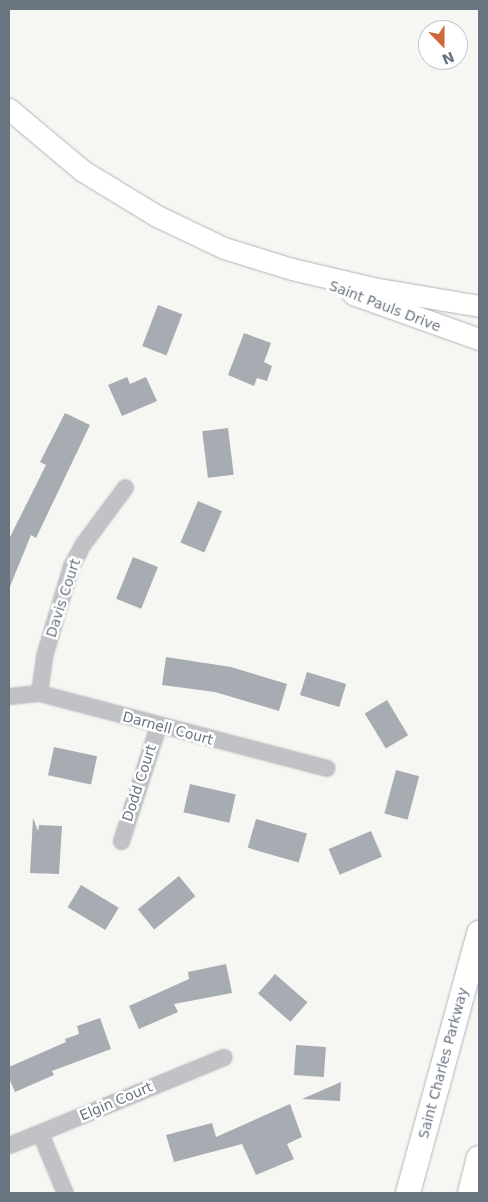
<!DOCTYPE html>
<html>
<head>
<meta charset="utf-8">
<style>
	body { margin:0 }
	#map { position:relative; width:488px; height:1202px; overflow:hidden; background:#f6f6f3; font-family:"DejaVu Sans",sans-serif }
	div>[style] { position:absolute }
	.building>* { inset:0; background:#a7acb2; transform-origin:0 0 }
	.roads { filter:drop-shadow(0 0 1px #b0b4b8) drop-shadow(0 0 1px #b0b4b8) }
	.street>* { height:15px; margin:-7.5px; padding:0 7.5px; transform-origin:7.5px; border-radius:7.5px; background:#c0c2c6 }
	.secondary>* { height:21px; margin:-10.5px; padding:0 10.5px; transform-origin:10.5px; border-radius:10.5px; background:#fff }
	.primary>* { height:24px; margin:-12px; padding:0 12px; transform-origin:12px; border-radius:12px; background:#fff }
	span { translate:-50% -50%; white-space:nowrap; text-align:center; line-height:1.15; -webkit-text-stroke:5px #fff; paint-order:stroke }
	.street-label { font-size:14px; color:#697480 }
	.frame { position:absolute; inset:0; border:10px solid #697480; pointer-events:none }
	.north { position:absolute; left:418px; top:20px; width:50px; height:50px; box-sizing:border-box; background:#fff; border:1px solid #c3c7cc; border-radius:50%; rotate:158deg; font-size:14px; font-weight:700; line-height:20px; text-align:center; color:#697480 }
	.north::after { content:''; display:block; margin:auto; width:18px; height:22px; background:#cd683c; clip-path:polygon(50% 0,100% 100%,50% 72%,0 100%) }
</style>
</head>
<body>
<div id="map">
	<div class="building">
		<i style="left:158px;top:305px;width:26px;height:44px;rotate:21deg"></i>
		<i style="clip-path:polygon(244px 333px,271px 343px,264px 362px,272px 366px,267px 381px,257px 378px,254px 386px,228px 375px)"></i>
		<i style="clip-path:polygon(127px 377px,130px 384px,146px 377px,157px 401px,122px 416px,108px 385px)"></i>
		<i style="clip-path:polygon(65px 413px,90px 425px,36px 538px,31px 535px,9px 589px,9px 539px,46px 465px,40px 462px)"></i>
		<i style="left:228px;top:428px;width:47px;height:26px;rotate:83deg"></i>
		<i style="left:198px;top:501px;width:26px;height:45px;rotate:23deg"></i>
		<i style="left:133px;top:557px;width:27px;height:45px;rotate:22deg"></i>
		<i style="clip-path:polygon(166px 657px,231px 667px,287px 684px,279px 711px,215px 692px,162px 685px)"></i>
		<i style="left:307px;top:672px;width:41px;height:24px;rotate:17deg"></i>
		<i style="left:387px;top:700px;width:41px;height:26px;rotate:59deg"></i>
		<i style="left:54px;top:747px;width:44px;height:29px;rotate:12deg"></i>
		<i style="left:396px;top:770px;width:24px;height:45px;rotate:15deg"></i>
		<i style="left:190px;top:784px;width:47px;height:29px;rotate:13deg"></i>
		<i style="clip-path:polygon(33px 818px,38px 831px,39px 825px,62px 826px,59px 874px,30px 873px)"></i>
		<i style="left:256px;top:819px;width:53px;height:30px;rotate:16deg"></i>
		<i style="left:371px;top:831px;width:28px;height:46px;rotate:67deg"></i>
		<i style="left:179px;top:876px;width:26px;height:53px;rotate:51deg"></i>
		<i style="left:81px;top:885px;width:44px;height:26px;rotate:31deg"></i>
		<i style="clip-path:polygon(226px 964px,232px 993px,174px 1004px,178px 1012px,139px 1029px,129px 1006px,189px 979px,188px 972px)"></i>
		<i style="left:275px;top:974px;width:43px;height:26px;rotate:41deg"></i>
		<i style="clip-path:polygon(100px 1018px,111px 1049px,52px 1071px,54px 1075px,15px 1092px,9px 1078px,9px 1067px,66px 1042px,65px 1039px,79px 1034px,77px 1026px)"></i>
		<i style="left:296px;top:1045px;width:30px;height:30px;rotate:4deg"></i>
		<i style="clip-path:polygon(341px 1082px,340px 1101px,302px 1099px)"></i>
		<i style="clip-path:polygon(290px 1104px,302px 1137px,287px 1144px,294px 1159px,256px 1175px,242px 1144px,174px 1162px,166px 1135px,212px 1123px,216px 1137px)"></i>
	</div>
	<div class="roads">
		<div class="street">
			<i style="left:39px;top:693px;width:37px;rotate:-82deg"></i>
			<i style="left:44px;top:656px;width:94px;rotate:-73.3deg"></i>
			<i style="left:71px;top:566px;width:24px;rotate:-62deg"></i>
			<i style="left:82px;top:545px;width:72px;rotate:-53.4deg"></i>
			<i style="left:9px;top:696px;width:30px;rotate:-6deg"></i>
			<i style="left:39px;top:693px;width:297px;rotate:14.6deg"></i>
			<i style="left:121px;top:841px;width:121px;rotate:-72.2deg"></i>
			<i style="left:40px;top:1133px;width:65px;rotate:67.4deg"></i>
			<i style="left:9px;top:1145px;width:232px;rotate:-22.3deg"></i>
		</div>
		<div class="secondary">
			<i style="left:9px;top:109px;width:97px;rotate:40deg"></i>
			<i style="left:83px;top:171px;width:87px;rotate:31.3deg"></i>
			<i style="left:157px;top:216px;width:74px;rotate:25.5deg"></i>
			<i style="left:224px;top:248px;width:71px;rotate:17.2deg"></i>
			<i style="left:292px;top:269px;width:83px;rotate:13.2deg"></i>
			<i style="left:373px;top:288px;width:108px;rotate:9.6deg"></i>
			<i style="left:353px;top:294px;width:134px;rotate:19.7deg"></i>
		</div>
		<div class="primary">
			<i style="left:408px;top:1193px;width:270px;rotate:-74.7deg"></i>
			<i style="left:470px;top:1193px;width:36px;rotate:-76deg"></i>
		</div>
	</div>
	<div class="street-label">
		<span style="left:385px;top:306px;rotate:21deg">Saint Pauls Drive</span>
		<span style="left:63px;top:598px;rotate:-72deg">Davis Court</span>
		<span style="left:168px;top:728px;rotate:15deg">Darnell Court</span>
		<span style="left:139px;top:783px;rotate:-72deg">Dodd Court</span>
		<span style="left:443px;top:1063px;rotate:-75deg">Saint Charles Parkway</span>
		<span style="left:116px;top:1101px;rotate:-23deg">Elgin Court</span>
	</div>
	<div class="frame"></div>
	<div class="north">N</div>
</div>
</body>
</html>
